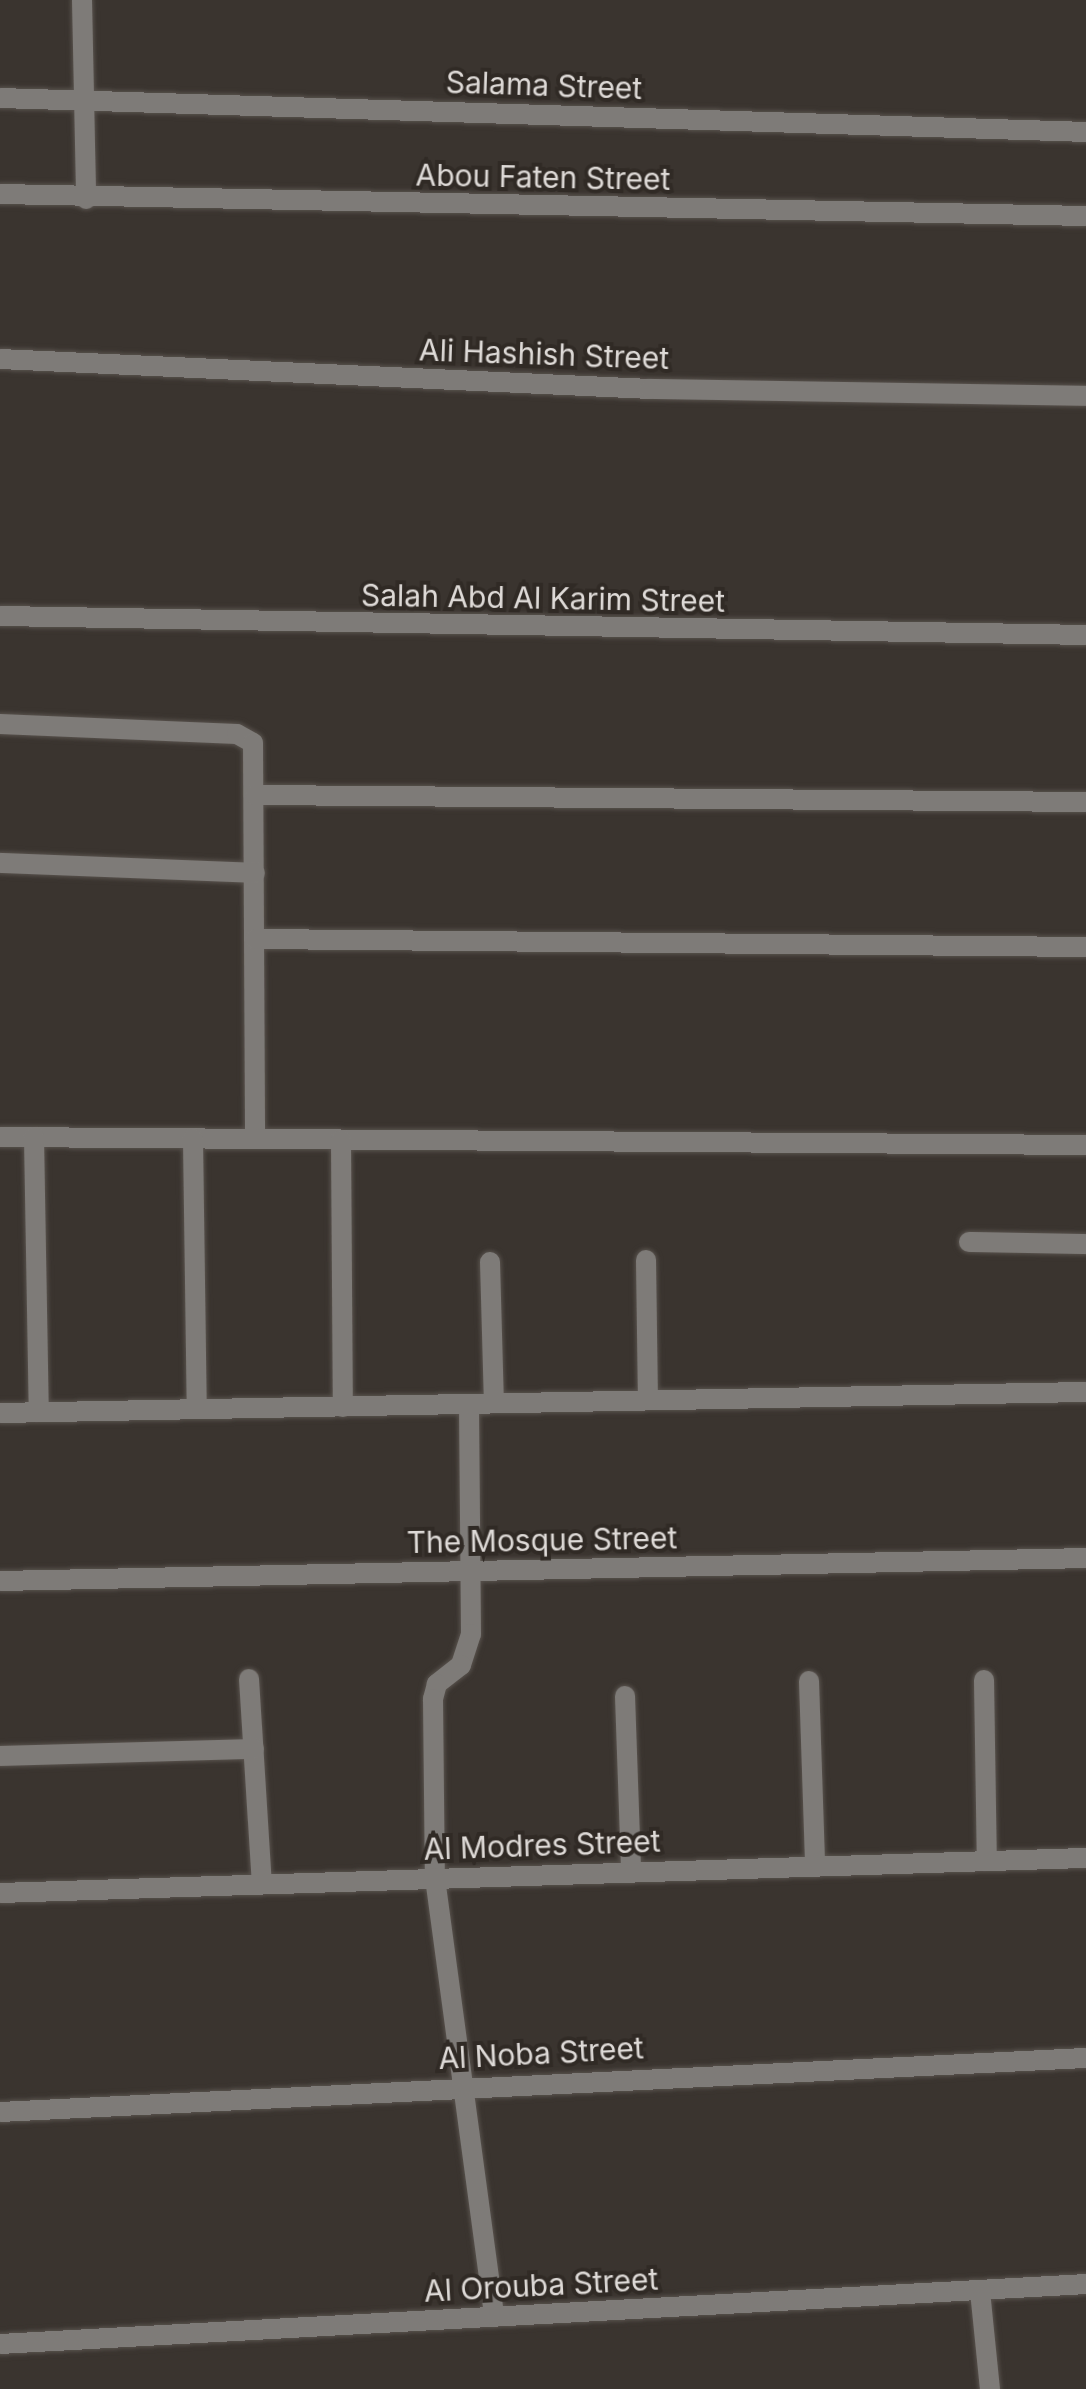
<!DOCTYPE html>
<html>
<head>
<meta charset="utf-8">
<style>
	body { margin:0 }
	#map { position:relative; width:1086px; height:2389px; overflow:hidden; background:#3a342f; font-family:Inter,sans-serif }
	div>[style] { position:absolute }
	.roads { filter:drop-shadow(0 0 2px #58524d) drop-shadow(0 0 2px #58524d) }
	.minor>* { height:20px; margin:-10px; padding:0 10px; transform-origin:10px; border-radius:10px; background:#7e7b78 }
	.tertiary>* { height:20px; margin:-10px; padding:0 10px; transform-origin:10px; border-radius:10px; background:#7e7b78 }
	span { translate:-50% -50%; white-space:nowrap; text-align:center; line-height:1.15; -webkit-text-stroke:8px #302a25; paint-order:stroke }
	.street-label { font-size:30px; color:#dedad7 }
</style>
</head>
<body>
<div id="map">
	<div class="roads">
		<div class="minor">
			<i style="left:82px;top:0;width:199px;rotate:88.8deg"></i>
			<i style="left:0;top:98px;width:1087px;rotate:1.79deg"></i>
			<i style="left:0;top:194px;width:1086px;rotate:1.16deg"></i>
			<i style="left:0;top:359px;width:651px;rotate:2.64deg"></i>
			<i style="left:650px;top:389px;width:436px;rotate:0.9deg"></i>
			<i style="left:0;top:616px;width:1086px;rotate:1deg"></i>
			<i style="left:0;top:724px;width:237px;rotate:2.4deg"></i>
			<i style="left:237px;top:734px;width:18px;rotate:29deg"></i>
			<i style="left:253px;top:743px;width:396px;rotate:89.7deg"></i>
			<i style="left:255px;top:795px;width:831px;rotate:0.48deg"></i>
			<i style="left:0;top:863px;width:255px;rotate:2.2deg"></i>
			<i style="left:255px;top:939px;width:831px;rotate:0.55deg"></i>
			<i style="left:0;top:1137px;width:1086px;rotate:0.42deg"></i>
			<i style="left:34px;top:1137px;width:275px;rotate:89deg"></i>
			<i style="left:193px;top:1139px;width:270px;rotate:89.2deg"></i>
			<i style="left:341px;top:1140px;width:267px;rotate:89.6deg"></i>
			<i style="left:969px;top:1242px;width:117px;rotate:1deg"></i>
			<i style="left:646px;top:1260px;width:140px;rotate:89.2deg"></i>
			<i style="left:490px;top:1262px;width:141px;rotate:88.4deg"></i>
			<i style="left:469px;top:1404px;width:230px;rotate:89.5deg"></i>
			<i style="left:471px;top:1634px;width:33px;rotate:108deg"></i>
			<i style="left:461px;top:1665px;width:31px;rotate:142deg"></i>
			<i style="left:437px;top:1684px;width:16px;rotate:105deg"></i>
			<i style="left:433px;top:1699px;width:179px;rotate:89.4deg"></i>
			<i style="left:435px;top:1878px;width:443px;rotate:82.3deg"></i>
			<i style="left:0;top:1413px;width:1086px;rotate:-1.11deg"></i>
			<i style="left:0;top:1581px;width:1086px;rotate:-1.21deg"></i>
			<i style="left:249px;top:1679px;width:205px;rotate:86.4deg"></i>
			<i style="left:984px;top:1680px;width:181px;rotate:89.1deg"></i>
			<i style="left:809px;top:1681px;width:185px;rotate:88.1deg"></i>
			<i style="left:625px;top:1696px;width:176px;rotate:88deg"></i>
			<i style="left:0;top:1756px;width:254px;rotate:-1.6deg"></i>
			<i style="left:0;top:1893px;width:1087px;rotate:-1.85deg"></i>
			<i style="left:0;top:2112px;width:1087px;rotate:-2.85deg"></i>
			<i style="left:980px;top:2291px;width:99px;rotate:84.2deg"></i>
		</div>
		<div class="tertiary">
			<i style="left:0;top:2344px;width:1088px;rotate:-3.16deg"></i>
		</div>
	</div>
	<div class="street-label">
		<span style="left:544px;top:85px;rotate:2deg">Salama Street</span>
		<span style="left:543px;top:177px;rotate:1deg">Abou Faten Street</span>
		<span style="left:544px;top:354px;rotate:2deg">Ali Hashish Street</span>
		<span style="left:543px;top:598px;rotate:1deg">Salah Abd Al Karim Street</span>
		<span style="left:542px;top:1540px;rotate:-1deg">The Mosque Street</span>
		<span style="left:542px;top:1845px;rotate:-2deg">Al Modres Street</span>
		<span style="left:541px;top:2053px;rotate:-3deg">Al Noba Street</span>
		<span style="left:541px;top:2285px;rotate:-3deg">Al Orouba Street</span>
	</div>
</div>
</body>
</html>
